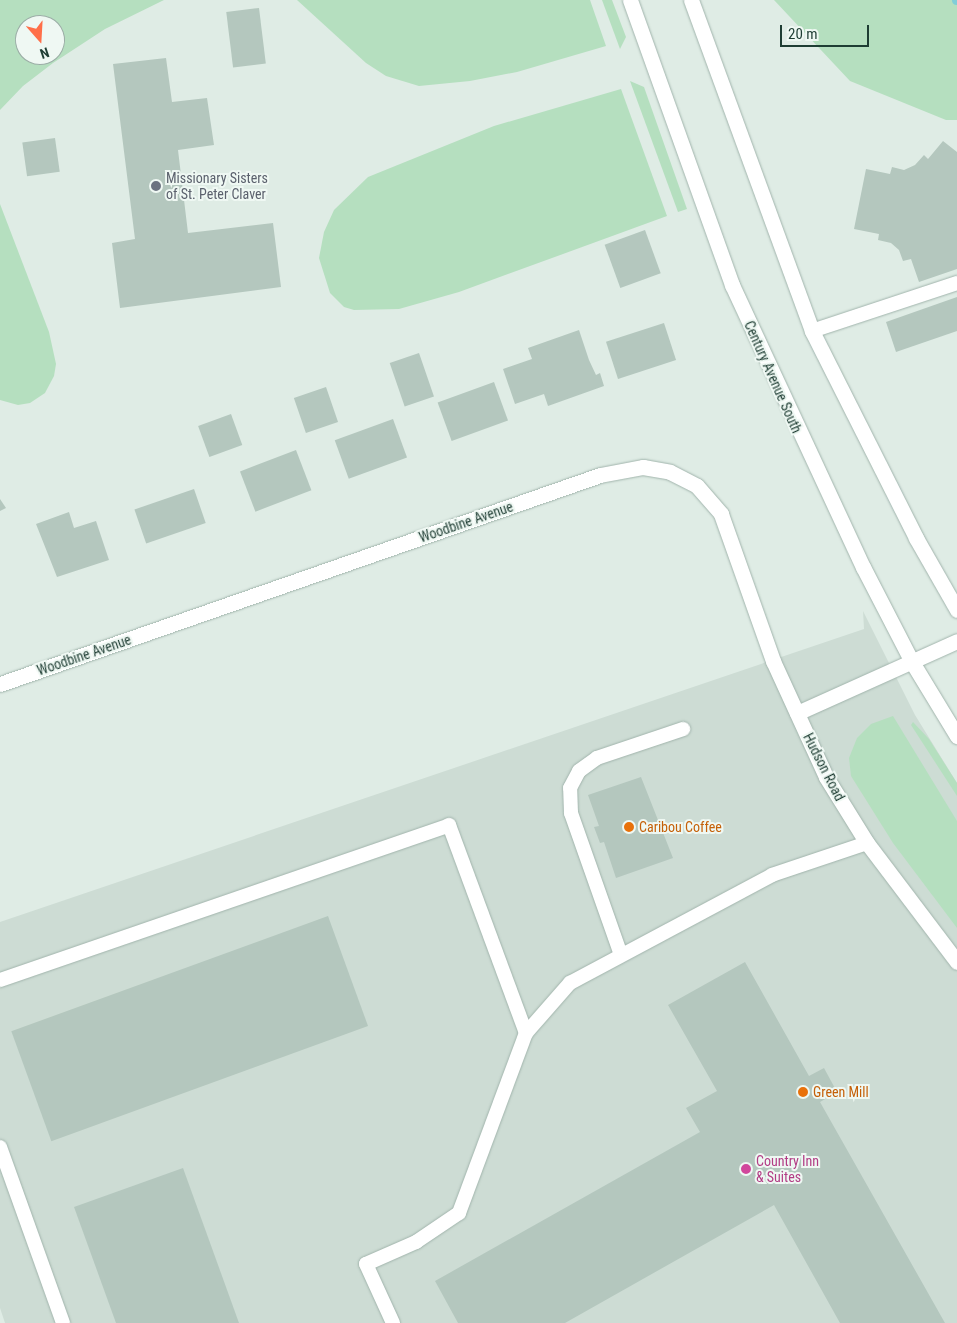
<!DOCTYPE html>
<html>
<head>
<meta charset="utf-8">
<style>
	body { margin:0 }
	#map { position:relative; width:957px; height:1323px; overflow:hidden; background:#dfece5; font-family:"Roboto Condensed",sans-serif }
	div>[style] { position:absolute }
	.built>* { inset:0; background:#cddcd4 }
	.green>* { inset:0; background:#b5dfbf }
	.stream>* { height:9px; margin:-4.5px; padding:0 4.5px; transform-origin:4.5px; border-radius:4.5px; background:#81cdd7 }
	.building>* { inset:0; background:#b4c7be; transform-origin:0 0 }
	.roads { filter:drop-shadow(0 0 1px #a1b4ac) drop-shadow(0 0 1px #a1b4ac) }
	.service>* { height:14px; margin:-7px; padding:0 7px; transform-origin:7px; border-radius:7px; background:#fff }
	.minor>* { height:15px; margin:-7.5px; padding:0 7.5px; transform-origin:7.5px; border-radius:7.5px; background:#fff }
	.secondary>* { height:15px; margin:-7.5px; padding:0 7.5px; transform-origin:7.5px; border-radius:7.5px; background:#fff }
	.dots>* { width:14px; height:14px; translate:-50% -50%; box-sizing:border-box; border:2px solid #eff8f3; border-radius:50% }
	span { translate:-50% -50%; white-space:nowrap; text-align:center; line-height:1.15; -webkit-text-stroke:4px #eff8f3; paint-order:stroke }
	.worship-label { font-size:14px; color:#5b616d }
	.left { translate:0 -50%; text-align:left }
	.street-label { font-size:14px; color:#1e3d33 }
	.food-label { font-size:14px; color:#c56008 }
	.hotel-label { font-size:14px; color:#b23c85 }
	.north { position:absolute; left:15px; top:15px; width:50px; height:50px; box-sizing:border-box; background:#eff8f3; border:1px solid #9bada6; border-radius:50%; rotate:161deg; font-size:14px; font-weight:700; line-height:20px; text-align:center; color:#1e3d33 }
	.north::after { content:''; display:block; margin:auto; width:18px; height:22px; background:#ff6f49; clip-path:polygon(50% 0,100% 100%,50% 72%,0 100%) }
	.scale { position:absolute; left:780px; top:25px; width:89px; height:22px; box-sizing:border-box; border:2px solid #1e3d33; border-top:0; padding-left:6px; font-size:15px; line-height:18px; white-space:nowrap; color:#1e3d33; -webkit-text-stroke:4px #eff8f3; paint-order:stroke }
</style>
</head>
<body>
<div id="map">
	<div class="built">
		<i style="clip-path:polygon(863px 611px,915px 715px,957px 783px,957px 1323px,5px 1323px,0 1308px,0 922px,864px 629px)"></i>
	</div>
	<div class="green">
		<i style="clip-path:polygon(evenodd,0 0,164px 0,105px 29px,53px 63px,23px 86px,0 110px,0 0,25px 25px,55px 25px,55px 55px,25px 55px,25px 25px)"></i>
		<i style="clip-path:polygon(297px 0,590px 0,606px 46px,517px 72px,470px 81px,419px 86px,386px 76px,366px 63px)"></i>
		<i style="clip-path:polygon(602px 0,612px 0,626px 37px,620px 49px)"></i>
		<i style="clip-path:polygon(774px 0,957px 0,957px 120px,946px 120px,850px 81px)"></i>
		<i style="clip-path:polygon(630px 81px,644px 87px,687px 209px,678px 212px)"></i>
		<i style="clip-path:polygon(621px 89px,667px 216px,459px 292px,399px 309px,354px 310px,344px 307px,330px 293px,319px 258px,324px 232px,334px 210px,368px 177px,494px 126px)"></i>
		<i style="clip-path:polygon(0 204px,49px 332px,56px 364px,54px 376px,45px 393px,30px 403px,18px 405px,0 400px)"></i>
		<i style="clip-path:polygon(893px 716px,957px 821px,957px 928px,893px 843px,851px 776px,849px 758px,857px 738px,871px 724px)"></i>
		<i style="clip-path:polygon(913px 722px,929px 739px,957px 783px,957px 796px,911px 725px)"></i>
	</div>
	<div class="stream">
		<i style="left:956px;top:0;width:1px"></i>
	</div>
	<div class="building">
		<i style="left:259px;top:8px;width:56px;height:33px;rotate:83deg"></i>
		<i style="clip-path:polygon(166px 58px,172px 102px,207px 98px,214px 145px,178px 150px,188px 233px,273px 223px,281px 287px,120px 308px,112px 243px,135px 239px,113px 64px)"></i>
		<i style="left:55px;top:138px;width:34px;height:33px;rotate:82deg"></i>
		<i style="clip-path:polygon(943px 141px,957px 152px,957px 269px,919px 282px,911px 259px,903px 261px,899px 250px,891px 243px,878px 240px,879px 234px,854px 229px,866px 169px,890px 174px,892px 167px,904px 170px,915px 165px,924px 155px,928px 159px)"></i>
		<i style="left:645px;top:230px;width:46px;height:43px;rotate:70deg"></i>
		<i style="clip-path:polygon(957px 297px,957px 331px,896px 352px,886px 322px)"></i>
		<i style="left:664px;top:323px;width:39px;height:61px;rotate:72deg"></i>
		<i style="clip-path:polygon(579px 330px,589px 360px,596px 375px,600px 373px,604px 386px,548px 406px,544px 394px,515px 404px,503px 369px,532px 359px,528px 348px)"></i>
		<i style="left:419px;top:353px;width:46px;height:31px;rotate:71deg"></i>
		<i style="left:494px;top:382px;width:41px;height:60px;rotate:70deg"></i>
		<i style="left:326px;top:387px;width:37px;height:34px;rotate:71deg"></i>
		<i style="left:231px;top:414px;width:33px;height:35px;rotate:70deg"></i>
		<i style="left:393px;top:419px;width:41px;height:62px;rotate:70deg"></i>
		<i style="left:296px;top:450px;width:43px;height:60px;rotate:69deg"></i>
		<i style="left:194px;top:489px;width:36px;height:63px;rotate:71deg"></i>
		<i style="clip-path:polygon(0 499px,6px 508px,0 511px)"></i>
		<i style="clip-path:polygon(69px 512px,74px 528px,96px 521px,109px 560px,57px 577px,36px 524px)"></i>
		<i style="clip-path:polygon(641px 777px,673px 858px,616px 878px,604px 842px,600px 843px,594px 827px,599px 826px,588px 795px)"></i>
		<i style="left:328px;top:916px;width:117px;height:337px;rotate:70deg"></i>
		<i style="clip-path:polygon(745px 962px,809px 1076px,824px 1068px,837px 1092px,820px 1102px,945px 1323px,840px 1323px,774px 1205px,565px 1323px,458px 1323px,435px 1281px,700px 1132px,686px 1108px,717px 1091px,668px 1005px)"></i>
		<i style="clip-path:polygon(183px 1168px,239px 1323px,116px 1323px,74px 1207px)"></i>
	</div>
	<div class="roads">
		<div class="service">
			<i style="left:812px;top:331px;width:153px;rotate:-18.3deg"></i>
			<i style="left:621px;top:955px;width:151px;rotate:-109.4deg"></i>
			<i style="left:571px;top:813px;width:25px;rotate:-92deg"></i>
			<i style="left:570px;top:788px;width:19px;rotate:-62deg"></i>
			<i style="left:579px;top:771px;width:22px;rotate:-36deg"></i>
			<i style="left:597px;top:758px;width:91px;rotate:-18.6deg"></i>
			<i style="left:0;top:980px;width:475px;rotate:-19deg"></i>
			<i style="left:449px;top:825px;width:222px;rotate:69.7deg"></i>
			<i style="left:0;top:1147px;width:187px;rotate:70.3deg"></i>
			<i style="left:393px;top:1323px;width:65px;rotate:-114.6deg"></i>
			<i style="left:366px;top:1264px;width:55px;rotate:-23.7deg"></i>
			<i style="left:416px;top:1242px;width:52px;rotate:-34deg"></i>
			<i style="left:459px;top:1213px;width:192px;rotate:-69.6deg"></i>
			<i style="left:526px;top:1033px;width:67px;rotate:-48.7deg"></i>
			<i style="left:570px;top:983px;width:229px;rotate:-28.1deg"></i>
			<i style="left:772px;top:875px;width:100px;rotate:-18.6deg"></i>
		</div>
		<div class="minor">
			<i style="left:0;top:684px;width:635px;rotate:-19.2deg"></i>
			<i style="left:600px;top:475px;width:44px;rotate:-10.5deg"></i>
			<i style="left:643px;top:467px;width:27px;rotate:10deg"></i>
			<i style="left:670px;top:472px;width:30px;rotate:27deg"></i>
			<i style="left:697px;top:486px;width:37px;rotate:49deg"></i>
			<i style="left:721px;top:514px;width:156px;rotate:70.5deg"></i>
			<i style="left:773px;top:661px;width:128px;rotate:65.4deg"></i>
			<i style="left:826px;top:777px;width:78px;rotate:58.2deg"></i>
			<i style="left:867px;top:843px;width:149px;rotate:52.9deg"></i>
			<i style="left:797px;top:713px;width:175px;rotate:-24.2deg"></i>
		</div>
		<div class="secondary">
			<i style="left:630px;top:0;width:303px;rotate:70.3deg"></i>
			<i style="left:732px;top:285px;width:311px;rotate:65.1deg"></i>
			<i style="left:863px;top:567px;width:107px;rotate:62.7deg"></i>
			<i style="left:912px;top:662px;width:87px;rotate:58.7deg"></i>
			<i style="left:691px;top:0;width:352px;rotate:69.9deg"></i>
			<i style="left:812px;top:331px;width:232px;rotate:63.3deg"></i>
			<i style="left:916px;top:538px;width:83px;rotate:60.3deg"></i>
		</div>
	</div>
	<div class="dots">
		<i style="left:156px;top:186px;background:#6b7280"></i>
		<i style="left:629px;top:827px;background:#e8710a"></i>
		<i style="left:803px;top:1092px;background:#e8710a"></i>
		<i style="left:746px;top:1169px;background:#d1479c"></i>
	</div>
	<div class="worship-label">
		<span class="left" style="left:166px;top:186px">Missionary Sisters<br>of St. Peter Claver</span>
	</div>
	<div class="street-label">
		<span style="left:773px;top:377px;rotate:66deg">Century Avenue South</span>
		<span style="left:466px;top:522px;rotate:-19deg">Woodbine Avenue</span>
		<span style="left:84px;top:655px;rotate:-19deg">Woodbine Avenue</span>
		<span style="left:824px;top:767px;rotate:63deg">Hudson Road</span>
	</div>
	<div class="food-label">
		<span class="left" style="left:639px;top:827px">Caribou Coffee</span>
		<span class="left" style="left:813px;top:1092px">Green Mill</span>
	</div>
	<div class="hotel-label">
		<span class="left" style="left:756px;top:1169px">Country Inn<br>&amp; Suites</span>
	</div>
	<div class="north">N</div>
	<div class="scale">20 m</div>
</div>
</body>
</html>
